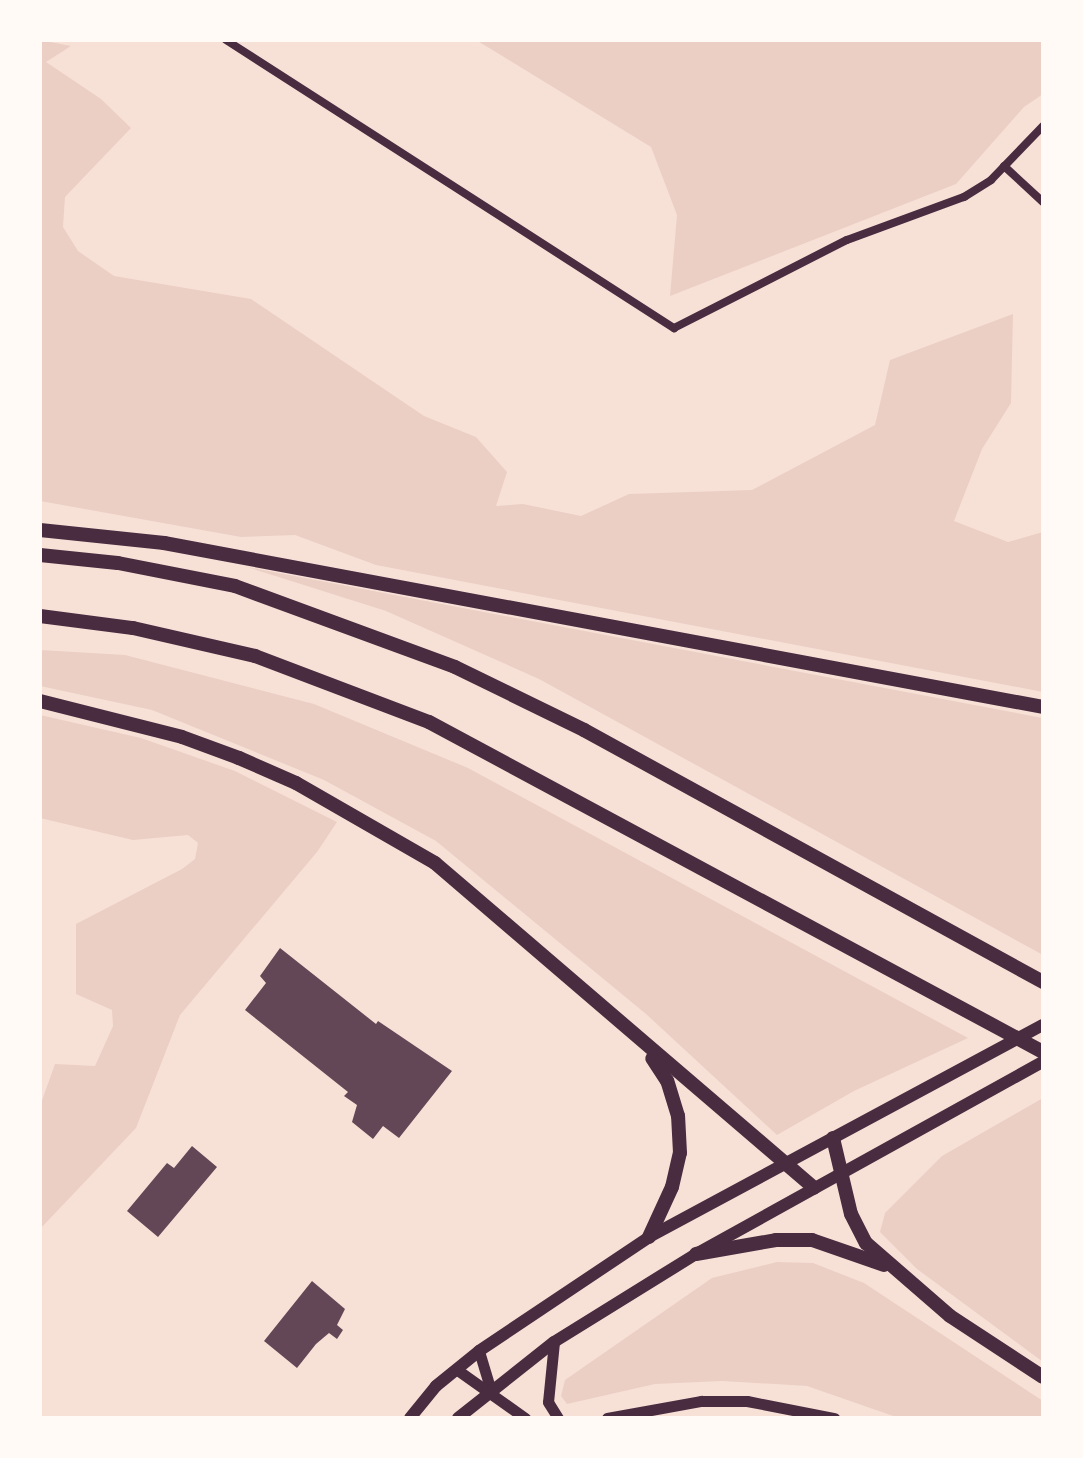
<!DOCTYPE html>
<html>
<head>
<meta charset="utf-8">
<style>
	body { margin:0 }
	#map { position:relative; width:1083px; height:1458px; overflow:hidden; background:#f7e1d7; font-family:"DM Sans",sans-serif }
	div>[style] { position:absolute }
	.green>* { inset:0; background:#ebcfc5 }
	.building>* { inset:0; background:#644757 }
	.minor>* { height:8px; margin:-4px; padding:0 4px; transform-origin:4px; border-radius:4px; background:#4a2c40 }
	.secondary>* { height:11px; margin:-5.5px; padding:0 5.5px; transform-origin:5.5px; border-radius:5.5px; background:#4a2c40 }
	.primary>* { height:12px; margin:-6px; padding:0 6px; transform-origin:6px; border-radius:6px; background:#4a2c40 }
	.motorway>* { height:14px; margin:-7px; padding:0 7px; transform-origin:7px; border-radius:7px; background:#4a2c40 }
	span { translate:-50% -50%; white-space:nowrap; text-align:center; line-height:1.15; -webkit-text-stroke:10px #fffaf5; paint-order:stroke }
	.frame { position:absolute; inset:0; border:42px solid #fffaf5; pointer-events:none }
</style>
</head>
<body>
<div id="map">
	<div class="green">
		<i style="clip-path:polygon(40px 40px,71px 46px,46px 62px,101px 99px,131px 128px,65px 197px,63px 227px,78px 251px,114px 276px,251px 299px,424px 416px,476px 437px,507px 472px,496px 506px,523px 504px,581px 516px,629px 494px,752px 490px,875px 425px,890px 360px,1013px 314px,1011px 403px,982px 449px,954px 521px,1008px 542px,1043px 532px,1043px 692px,376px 565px,295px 535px,241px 537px,40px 501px)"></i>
		<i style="clip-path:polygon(476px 40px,1043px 40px,1043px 94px,1024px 107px,956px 184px,670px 296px,677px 215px,651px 147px)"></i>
		<i style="clip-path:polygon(247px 567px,1043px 718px,1043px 955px,539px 679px,386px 611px)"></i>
		<i style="clip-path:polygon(40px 650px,125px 655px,314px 704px,468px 768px,968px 1038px,854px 1091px,777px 1135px,646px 1014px,436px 841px,324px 780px,152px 710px,40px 686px)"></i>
		<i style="clip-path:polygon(40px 715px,141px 738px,235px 771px,337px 822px,317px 852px,180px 1015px,136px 1128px,40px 1229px,40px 1106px,55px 1064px,95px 1066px,113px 1026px,112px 1010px,76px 994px,76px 924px,182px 869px,195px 859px,198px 843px,188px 835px,133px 840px,40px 818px)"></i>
		<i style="clip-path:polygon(1043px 1098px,1043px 1362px,917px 1269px,880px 1232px,885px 1213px,942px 1156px)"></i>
		<i style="clip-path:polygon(777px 1262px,813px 1263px,864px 1283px,1043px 1401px,1043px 1418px,899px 1418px,807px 1386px,722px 1381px,655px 1384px,567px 1404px,561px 1396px,565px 1380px,712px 1278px)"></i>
	</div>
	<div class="building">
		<i style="clip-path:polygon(280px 948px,376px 1024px,378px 1021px,452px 1071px,399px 1138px,383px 1126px,373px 1139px,352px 1122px,357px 1105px,344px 1096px,348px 1092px,245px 1010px,266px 983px,260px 976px)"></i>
		<i style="clip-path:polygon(192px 1146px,217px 1167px,158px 1237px,127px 1211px,167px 1163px,174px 1168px)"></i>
		<i style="clip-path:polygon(312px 1281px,345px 1309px,337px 1325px,343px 1330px,337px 1339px,329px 1333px,316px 1344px,297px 1368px,264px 1341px)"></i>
	</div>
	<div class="minor">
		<i style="left:226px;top:40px;width:533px;rotate:32.74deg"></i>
		<i style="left:674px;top:328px;width:194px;rotate:-27deg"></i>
		<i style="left:847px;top:240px;width:125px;rotate:-20.2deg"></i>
		<i style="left:964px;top:197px;width:32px;rotate:-32deg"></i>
		<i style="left:991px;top:180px;width:75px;rotate:-46.1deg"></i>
		<i style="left:1004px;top:166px;width:53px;rotate:42.7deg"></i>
	</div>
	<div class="secondary">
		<i style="left:554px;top:1342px;width:60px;rotate:95.7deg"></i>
		<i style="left:548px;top:1402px;width:19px;rotate:58deg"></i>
		<i style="left:479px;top:1351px;width:42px;rotate:73.3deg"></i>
		<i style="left:456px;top:1369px;width:85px;rotate:35.4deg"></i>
		<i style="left:607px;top:1418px;width:96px;rotate:-10.3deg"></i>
		<i style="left:701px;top:1401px;width:46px"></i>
		<i style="left:747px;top:1401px;width:89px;rotate:11.1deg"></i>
	</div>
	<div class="primary">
		<i style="left:410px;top:1418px;width:41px;rotate:-50.9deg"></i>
		<i style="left:436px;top:1386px;width:55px;rotate:-39.1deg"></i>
		<i style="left:479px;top:1351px;width:205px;rotate:-33.8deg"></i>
		<i style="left:649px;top:1237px;width:447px;rotate:-28.3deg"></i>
		<i style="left:458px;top:1418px;width:122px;rotate:-38.4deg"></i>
		<i style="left:554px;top:1342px;width:167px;rotate:-31.8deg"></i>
		<i style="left:696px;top:1254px;width:397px;rotate:-29deg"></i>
	</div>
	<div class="motorway">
		<i style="left:40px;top:530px;width:125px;rotate:6deg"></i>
		<i style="left:164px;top:543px;width:894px;rotate:10.57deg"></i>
		<i style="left:40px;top:555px;width:78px;rotate:5.9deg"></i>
		<i style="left:118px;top:563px;width:119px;rotate:11.1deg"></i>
		<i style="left:235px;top:586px;width:234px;rotate:20.2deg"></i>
		<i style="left:455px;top:667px;width:144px;rotate:26deg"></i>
		<i style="left:584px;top:730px;width:524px;rotate:28.77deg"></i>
		<i style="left:40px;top:616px;width:94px;rotate:7.4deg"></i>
		<i style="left:133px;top:628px;width:125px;rotate:12.9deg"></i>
		<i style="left:255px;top:656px;width:186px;rotate:20.8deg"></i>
		<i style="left:429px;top:722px;width:697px;rotate:28.26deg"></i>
		<i style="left:40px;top:701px;width:146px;rotate:14.2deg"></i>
		<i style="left:182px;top:737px;width:61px;rotate:20.2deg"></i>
		<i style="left:239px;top:758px;width:62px;rotate:23.7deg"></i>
		<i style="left:296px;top:783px;width:160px;rotate:29.9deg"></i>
		<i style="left:435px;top:863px;width:499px;rotate:40.6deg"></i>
		<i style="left:833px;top:1138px;width:78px;rotate:76.7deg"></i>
		<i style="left:851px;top:1214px;width:33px;rotate:63deg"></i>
		<i style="left:866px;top:1243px;width:111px;rotate:41deg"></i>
		<i style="left:950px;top:1316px;width:111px;rotate:33.3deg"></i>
		<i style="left:649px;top:1237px;width:55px;rotate:-65.3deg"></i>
		<i style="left:672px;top:1187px;width:35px;rotate:-77deg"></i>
		<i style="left:680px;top:1153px;width:37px;rotate:-93deg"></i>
		<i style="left:678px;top:1116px;width:37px;rotate:-107deg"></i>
		<i style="left:667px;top:1081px;width:27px;rotate:-123deg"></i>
		<i style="left:696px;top:1254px;width:81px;rotate:-9.9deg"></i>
		<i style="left:776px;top:1240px;width:36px"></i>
		<i style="left:812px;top:1240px;width:76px;rotate:19.1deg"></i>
	</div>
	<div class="frame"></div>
</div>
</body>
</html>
